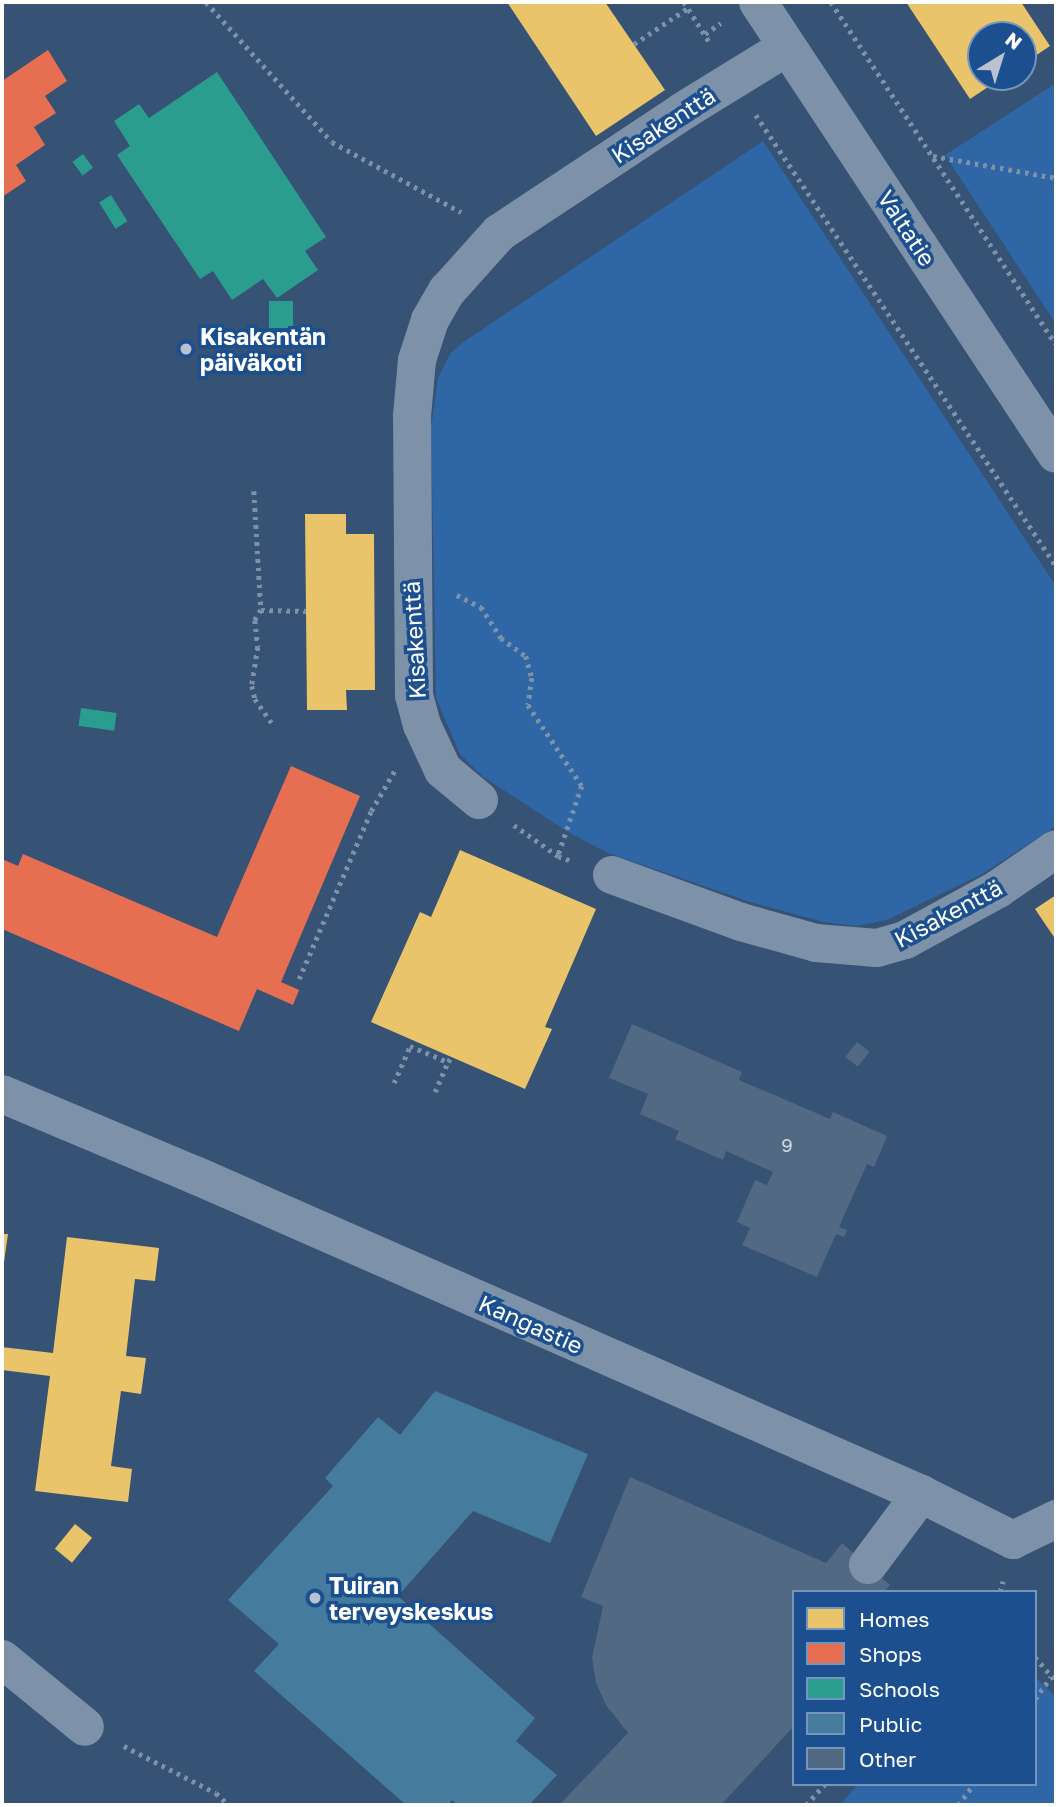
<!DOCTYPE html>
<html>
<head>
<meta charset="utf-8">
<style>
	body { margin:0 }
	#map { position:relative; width:1058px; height:1807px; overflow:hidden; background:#365274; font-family:"Golos Text",sans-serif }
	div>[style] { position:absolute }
	.green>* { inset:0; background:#2f66a5 }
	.homes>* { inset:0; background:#e9c46a; transform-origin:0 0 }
	.shops>* { inset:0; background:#e76f51 }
	.schools>* { inset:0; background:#2a9d8f; transform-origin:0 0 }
	.public>* { inset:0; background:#457b9d }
	.building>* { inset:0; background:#526984; transform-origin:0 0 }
	.path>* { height:4.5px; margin-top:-2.25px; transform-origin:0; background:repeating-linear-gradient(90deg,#7d92a8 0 3.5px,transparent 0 8.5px) }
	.minor>* { height:38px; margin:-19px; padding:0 19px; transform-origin:19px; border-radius:19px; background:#7d92a8 }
	.dots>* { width:19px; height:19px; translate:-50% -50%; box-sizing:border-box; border:4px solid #1b4f8f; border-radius:50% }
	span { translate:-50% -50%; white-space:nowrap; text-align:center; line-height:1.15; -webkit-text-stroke:7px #1b4f8f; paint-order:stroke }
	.number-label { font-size:19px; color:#d4dae0 }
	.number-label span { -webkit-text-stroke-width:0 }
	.street-label { font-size:23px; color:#fff }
	.poi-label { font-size:23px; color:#fff; font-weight:700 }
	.left { translate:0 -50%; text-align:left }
	.frame { position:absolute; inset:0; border:4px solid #fff; pointer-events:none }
	.legend { position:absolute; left:792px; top:1590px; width:245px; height:196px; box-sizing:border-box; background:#1b4f8f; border:2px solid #7695bc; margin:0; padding:9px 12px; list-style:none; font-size:21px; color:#fff }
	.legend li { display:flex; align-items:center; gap:14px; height:35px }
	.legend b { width:35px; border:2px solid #7695bc }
	.north { position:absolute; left:967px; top:21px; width:70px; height:70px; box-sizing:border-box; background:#1b4f8f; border:2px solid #7695bc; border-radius:50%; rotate:38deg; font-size:19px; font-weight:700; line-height:28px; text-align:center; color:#fff }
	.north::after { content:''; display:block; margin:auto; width:24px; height:32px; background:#b9c2ce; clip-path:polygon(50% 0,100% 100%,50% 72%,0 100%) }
</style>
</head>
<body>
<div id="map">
	<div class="green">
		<i style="clip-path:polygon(1056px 83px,1056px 324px,945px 155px)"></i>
		<i style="clip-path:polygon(763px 141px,1056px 586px,1056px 826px,984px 873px,887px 920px,856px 926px,824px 922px,750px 902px,608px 853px,568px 832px,482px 776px,460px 754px,436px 698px,431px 428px,438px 378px,450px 354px,462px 343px)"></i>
		<i style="clip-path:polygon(1035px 1677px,1056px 1697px,1056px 1805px,840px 1805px,858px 1784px,1035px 1784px)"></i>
	</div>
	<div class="homes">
		<i style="clip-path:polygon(507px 2px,605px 2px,665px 90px,596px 136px)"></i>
		<i style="clip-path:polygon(906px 2px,1021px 2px,1050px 46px,1023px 64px,1023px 35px,981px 35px,981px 77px,1003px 77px,970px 99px)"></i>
		<i style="clip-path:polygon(305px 514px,346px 514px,346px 534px,374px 534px,375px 690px,346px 690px,347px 710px,307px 710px)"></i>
		<i style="clip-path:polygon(460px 850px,596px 909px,545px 1027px,552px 1029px,525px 1089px,371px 1022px,420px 912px,431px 917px)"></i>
		<i style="clip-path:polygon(1056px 895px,1056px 940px,1035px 909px)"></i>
		<i style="clip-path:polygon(2px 1234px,8px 1234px,3px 1269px,2px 1269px)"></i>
		<i style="clip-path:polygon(67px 1237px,159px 1248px,155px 1281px,135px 1279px,126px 1356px,146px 1358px,141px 1394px,121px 1391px,111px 1466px,132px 1469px,128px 1502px,35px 1491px,50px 1376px,2px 1370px,2px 1347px,53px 1353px)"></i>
		<i style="left:75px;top:1524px;width:22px;height:32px;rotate:39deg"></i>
	</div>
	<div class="shops">
		<i style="clip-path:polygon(48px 50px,67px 81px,45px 96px,56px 113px,34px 127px,45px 145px,16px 165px,26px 181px,2px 197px,2px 81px)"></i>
		<i style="clip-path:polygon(291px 766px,360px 796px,281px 982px,299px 990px,293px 1005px,257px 989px,239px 1031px,2px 929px,2px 859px,18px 866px,23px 854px,217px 937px)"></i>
	</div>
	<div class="schools">
		<i style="clip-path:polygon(217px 72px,326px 237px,305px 251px,318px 270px,277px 298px,263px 279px,232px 300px,213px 271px,200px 279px,117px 155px,130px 146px,114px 121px,139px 104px,149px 118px)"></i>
		<i style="left:83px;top:154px;width:17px;height:13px;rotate:54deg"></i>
		<i style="left:111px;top:195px;width:31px;height:14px;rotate:58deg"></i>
		<i style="left:269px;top:301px;width:24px;height:27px"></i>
		<i style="left:81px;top:708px;width:36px;height:18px;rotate:8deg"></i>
	</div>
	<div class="public">
		<i style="clip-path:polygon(435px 1391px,588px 1454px,550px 1543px,473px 1511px,398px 1596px,535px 1718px,516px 1741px,557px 1775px,529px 1805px,458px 1805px,452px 1800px,448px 1805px,406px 1805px,254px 1671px,279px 1644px,228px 1600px,333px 1486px,325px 1478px,378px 1417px,400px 1435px)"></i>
	</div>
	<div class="building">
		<i style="clip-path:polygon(632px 1024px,742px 1072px,739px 1080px,830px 1119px,833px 1112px,887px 1136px,874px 1167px,867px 1164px,839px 1227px,847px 1230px,844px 1237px,836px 1234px,817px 1277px,742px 1245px,750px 1228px,737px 1222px,755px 1180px,767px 1185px,773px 1172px,726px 1151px,723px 1160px,675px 1139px,679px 1131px,640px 1114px,648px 1094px,609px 1078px)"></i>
		<i style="left:857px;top:1042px;width:16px;height:19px;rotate:38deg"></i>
		<i style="clip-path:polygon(630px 1477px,826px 1563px,842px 1543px,890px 1585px,884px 1592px,794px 1592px,794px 1726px,721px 1805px,559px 1805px,628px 1733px,606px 1705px,596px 1683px,592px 1658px,603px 1606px,581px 1597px)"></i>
	</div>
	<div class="path">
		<i style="left:206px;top:2px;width:188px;rotate:48deg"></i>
		<i style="left:332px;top:142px;width:147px;rotate:28.5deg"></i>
		<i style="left:684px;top:2px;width:49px;rotate:57.6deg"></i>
		<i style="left:831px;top:2px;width:409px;rotate:56.7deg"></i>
		<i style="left:705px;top:34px;width:19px;rotate:-35deg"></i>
		<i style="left:634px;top:44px;width:65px;rotate:-33.7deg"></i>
		<i style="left:756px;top:115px;width:542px;rotate:56.37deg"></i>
		<i style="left:933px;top:156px;width:125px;rotate:10.1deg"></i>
		<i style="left:254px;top:491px;width:119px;rotate:86.6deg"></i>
		<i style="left:261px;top:610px;width:45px;rotate:1.3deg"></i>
		<i style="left:457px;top:595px;width:27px;rotate:27deg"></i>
		<i style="left:481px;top:607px;width:37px;rotate:57deg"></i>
		<i style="left:501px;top:638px;width:31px;rotate:36deg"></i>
		<i style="left:526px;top:656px;width:23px;rotate:75deg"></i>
		<i style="left:532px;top:678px;width:27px;rotate:98deg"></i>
		<i style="left:528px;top:705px;width:97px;rotate:56.3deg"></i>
		<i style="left:582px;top:786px;width:74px;rotate:108.9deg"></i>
		<i style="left:261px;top:610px;width:12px;rotate:121deg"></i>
		<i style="left:255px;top:620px;width:27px;rotate:84deg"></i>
		<i style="left:258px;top:647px;width:39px;rotate:99deg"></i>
		<i style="left:252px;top:686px;width:13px;rotate:77deg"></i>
		<i style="left:255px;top:699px;width:33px;rotate:55deg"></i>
		<i style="left:514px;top:825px;width:54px;rotate:35.2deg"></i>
		<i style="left:558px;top:856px;width:15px;rotate:20deg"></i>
		<i style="left:299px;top:979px;width:183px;rotate:-66.8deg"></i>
		<i style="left:371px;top:811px;width:48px;rotate:-59.7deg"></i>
		<i style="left:394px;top:1083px;width:40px;rotate:-66.6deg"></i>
		<i style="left:410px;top:1046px;width:41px;rotate:22.8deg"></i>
		<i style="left:448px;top:1062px;width:6px;rotate:-59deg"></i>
		<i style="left:435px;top:1092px;width:33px;rotate:-67deg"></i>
		<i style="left:1000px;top:1592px;width:11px;rotate:-75deg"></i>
		<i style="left:1035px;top:1657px;width:32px;rotate:49deg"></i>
		<i style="left:1035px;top:1699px;width:27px;rotate:-54deg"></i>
		<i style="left:124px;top:1746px;width:103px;rotate:27.1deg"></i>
		<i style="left:216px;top:1793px;width:18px;rotate:43deg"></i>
		<i style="left:806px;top:1805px;width:28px;rotate:-48deg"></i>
		<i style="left:958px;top:1805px;width:26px;rotate:-53deg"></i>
	</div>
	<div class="minor">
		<i style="left:758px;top:2px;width:541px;rotate:56.6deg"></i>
		<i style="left:479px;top:800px;width:47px;rotate:-140.2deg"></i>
		<i style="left:443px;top:770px;width:50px;rotate:-115deg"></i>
		<i style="left:422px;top:725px;width:31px;rotate:-105deg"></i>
		<i style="left:414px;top:695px;width:279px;rotate:-90.4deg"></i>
		<i style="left:412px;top:416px;width:56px;rotate:-84.9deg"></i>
		<i style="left:417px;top:360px;width:42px;rotate:-72deg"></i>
		<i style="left:430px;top:320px;width:34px;rotate:-60deg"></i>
		<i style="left:447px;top:291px;width:78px;rotate:-48.1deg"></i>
		<i style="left:499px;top:233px;width:221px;rotate:-33.5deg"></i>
		<i style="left:683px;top:111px;width:122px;rotate:-31.6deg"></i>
		<i style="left:612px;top:875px;width:137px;rotate:20deg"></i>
		<i style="left:741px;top:922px;width:78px;rotate:15.6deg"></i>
		<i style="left:816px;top:943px;width:61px;rotate:4.7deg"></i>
		<i style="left:877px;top:948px;width:29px;rotate:-16deg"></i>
		<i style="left:905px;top:940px;width:106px;rotate:-28.7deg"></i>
		<i style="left:998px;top:889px;width:70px;rotate:-34.6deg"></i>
		<i style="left:2px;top:1094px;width:209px;rotate:22.8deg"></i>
		<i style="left:195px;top:1175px;width:793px;rotate:23.72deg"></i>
		<i style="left:921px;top:1494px;width:103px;rotate:26.6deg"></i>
		<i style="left:1013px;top:1540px;width:48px;rotate:-26deg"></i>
		<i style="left:868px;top:1565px;width:89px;rotate:-53.3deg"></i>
		<i style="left:2px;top:1659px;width:107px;rotate:39.3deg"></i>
	</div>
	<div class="dots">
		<i style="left:186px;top:349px;background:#b9c2ce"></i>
		<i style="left:315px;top:1598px;background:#b9c2ce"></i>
	</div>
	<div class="number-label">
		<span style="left:787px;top:1145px">9</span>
	</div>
	<div class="street-label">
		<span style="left:663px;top:125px;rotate:-33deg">Kisakenttä</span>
		<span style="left:907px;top:228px;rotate:57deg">Valtatie</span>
		<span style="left:414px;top:640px;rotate:-93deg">Kisakenttä</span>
		<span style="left:948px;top:913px;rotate:-28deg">Kisakenttä</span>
		<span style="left:531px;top:1324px;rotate:24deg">Kangastie</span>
	</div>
	<div class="poi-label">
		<span class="left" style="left:200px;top:349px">Kisakentän<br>päiväkoti</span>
		<span class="left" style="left:329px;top:1598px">Tuiran<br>terveyskeskus</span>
	</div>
	<div class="frame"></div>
	<ul class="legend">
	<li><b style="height:19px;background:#e9c46a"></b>Homes</li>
	<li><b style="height:19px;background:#e76f51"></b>Shops</li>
	<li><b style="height:19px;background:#2a9d8f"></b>Schools</li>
	<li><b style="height:19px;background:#457b9d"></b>Public</li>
	<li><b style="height:19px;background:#526984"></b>Other</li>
	</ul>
	<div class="north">N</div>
</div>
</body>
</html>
